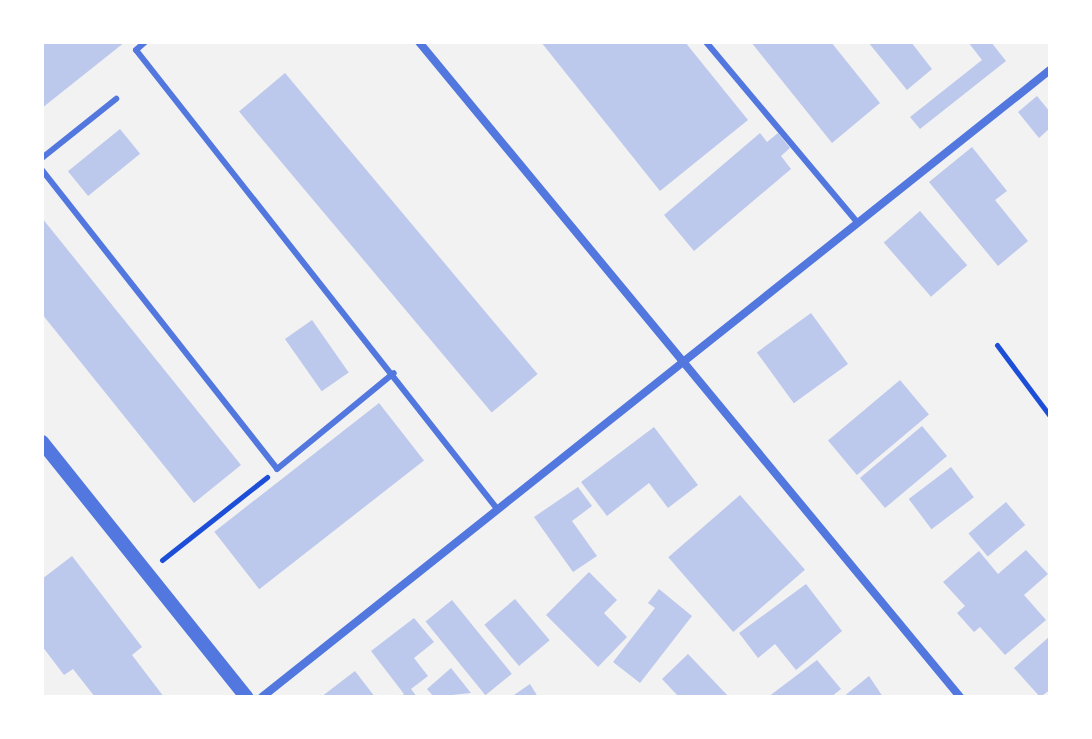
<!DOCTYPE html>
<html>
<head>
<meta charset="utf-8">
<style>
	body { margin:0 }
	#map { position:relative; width:1092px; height:739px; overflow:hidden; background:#f2f2f2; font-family:"DM Sans",sans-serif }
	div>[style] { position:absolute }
	.building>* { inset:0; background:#bdc9ec; transform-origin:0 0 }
	.path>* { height:5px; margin:-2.5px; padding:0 2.5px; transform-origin:2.5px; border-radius:2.5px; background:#1d4ed8 }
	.service>* { height:6px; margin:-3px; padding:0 3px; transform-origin:3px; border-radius:3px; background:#5277de }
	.minor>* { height:8px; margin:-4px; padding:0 4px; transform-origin:4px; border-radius:4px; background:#5277de }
	.tertiary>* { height:14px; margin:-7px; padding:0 7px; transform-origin:7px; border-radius:7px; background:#5277de }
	span { translate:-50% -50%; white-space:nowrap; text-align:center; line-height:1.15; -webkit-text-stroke:7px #fff; paint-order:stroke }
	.frame { position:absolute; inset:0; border:44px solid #fff; pointer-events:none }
</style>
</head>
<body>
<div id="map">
	<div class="building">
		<i style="clip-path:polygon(42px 42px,125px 42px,42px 108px)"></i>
		<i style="clip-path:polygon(541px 42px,685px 42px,748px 120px,660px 191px)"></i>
		<i style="clip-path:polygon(751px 42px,831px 42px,880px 103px,832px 143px)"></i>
		<i style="clip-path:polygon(868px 42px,911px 42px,932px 69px,907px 90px)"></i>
		<i style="clip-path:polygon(968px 42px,991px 42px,1006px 61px,920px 129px,910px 117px,982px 60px)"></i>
		<i style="left:285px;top:73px;width:393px;height:60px;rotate:50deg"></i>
		<i style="clip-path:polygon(1037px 96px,1050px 112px,1050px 128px,1039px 138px,1018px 112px)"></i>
		<i style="left:120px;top:129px;width:32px;height:67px;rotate:51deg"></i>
		<i style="clip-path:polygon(760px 133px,767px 142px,778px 133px,790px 148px,781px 156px,791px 169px,694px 251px,664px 215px)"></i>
		<i style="clip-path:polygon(972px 147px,1007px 191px,995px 200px,1028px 241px,998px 266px,929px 182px)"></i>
		<i style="left:920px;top:211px;width:72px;height:48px;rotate:49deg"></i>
		<i style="clip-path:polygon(42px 218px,241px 465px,194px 503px,42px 314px)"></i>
		<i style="left:811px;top:313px;width:63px;height:67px;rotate:54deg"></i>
		<i style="left:312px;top:320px;width:64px;height:33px;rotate:55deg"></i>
		<i style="left:900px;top:380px;width:45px;height:94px;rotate:50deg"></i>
		<i style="left:379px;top:403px;width:73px;height:209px;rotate:52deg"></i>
		<i style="left:922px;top:426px;width:39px;height:81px;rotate:50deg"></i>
		<i style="clip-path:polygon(654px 427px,698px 485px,668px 508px,649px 483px,607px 516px,581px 482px)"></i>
		<i style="left:951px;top:467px;width:38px;height:53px;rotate:53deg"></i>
		<i style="clip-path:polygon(578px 487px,592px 506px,572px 521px,597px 556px,573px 572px,534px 517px)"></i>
		<i style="left:740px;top:495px;width:99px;height:95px;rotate:49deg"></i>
		<i style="left:1006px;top:502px;width:30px;height:49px;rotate:50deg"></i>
		<i style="clip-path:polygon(1026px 550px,1048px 574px,1024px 595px,1046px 620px,1005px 655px,980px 627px,974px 632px,957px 613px,965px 606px,943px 582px,979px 551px,998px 574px)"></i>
		<i style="clip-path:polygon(72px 556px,142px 647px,132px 655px,164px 697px,95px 697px,73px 669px,64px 675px,42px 646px,42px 579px)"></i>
		<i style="clip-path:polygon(589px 572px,617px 600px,604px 613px,627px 637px,598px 667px,546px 615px)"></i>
		<i style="clip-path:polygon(806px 584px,842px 631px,796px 670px,775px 644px,758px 658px,739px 633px)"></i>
		<i style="clip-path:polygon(659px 589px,692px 616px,640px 683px,613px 662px,655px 608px,648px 603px)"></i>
		<i style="left:515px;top:599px;width:54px;height:40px;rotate:50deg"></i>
		<i style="left:452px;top:600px;width:95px;height:34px;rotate:51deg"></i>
		<i style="clip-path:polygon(414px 618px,434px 642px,414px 658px,428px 676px,411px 689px,417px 697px,400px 697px,404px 694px,371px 651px)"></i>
		<i style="clip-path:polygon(1050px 636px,1050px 690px,1040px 697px,1014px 668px)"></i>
		<i style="clip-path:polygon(688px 654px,729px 697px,679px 697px,662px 679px)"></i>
		<i style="clip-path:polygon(817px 660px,841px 689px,831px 697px,768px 697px)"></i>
		<i style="clip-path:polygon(451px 668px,471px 693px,434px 697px,427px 689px)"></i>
		<i style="clip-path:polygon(355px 671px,375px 697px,321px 697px)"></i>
		<i style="clip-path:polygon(869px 676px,883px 697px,843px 697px)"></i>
		<i style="clip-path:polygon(530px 684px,538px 697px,511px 697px)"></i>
	</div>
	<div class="path">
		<i style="left:997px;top:345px;width:89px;rotate:53.3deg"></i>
		<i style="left:162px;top:560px;width:134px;rotate:-38.3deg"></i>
	</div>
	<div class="service">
		<i style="left:145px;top:42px;width:12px;rotate:138deg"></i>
		<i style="left:136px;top:50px;width:585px;rotate:51.8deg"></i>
		<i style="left:706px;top:42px;width:235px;rotate:50deg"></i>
		<i style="left:42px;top:158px;width:95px;rotate:-38.6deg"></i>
		<i style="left:42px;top:170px;width:380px;rotate:51.8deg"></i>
		<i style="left:277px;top:469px;width:151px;rotate:-39.4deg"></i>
	</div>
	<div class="minor">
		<i style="left:419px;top:42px;width:850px;rotate:50.44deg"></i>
		<i style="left:262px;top:697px;width:1007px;rotate:-38.51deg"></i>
	</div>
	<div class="tertiary">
		<i style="left:42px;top:442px;width:327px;rotate:51.3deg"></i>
	</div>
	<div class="frame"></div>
</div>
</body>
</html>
